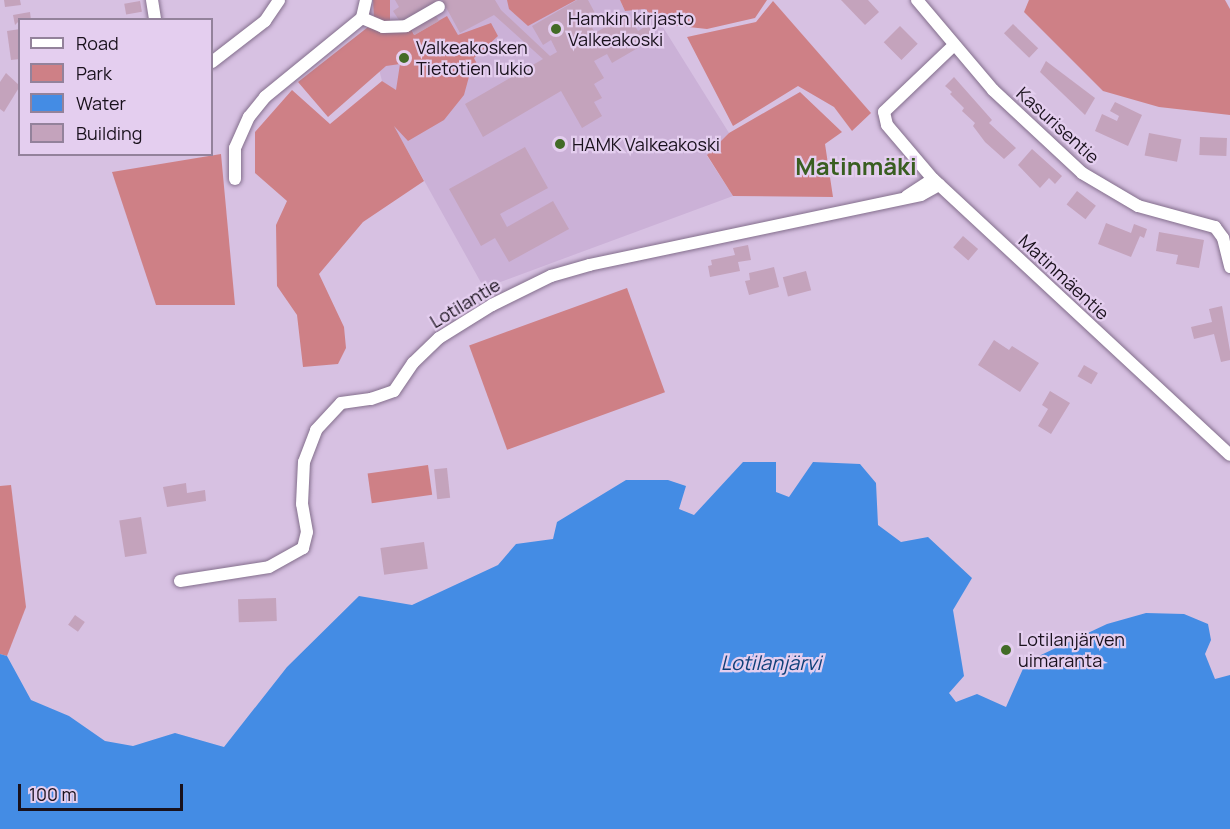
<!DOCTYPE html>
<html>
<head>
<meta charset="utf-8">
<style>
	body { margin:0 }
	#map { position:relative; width:1230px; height:829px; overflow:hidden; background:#d7c1e2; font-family:Manrope,sans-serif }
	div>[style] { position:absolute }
	.built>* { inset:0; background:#cbb1d7 }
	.green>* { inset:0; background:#ce8086; transform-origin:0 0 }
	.water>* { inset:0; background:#448ce4 }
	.building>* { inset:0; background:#c4a3bc; transform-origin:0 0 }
	.roads { filter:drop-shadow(0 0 2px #836e8c) drop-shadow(0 0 2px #836e8c) }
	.minor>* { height:12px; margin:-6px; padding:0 6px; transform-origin:6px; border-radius:6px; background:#fff }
	.dots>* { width:16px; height:16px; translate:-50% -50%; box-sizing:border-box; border:3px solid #e4ceef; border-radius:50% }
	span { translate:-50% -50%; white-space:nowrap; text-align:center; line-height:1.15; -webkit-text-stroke:4.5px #e4ceef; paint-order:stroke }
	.poi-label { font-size:18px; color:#19111c }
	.left { translate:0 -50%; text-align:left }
	.street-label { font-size:18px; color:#19111c }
	.water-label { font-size:20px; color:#0f4079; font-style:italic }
	.district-label { font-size:24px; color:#395e21; font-weight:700 }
	.legend { position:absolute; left:18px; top:18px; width:195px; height:138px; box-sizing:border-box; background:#e4ceef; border:2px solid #93829b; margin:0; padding:8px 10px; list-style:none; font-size:18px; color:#19111c }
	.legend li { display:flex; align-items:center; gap:12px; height:30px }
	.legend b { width:30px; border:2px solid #93829b }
	.scale { position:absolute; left:18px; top:784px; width:165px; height:27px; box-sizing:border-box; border:3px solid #19111c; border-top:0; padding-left:8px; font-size:18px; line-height:21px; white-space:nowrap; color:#19111c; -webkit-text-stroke:4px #e4ceef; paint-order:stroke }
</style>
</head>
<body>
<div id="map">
	<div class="built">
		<i style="clip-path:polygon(370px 0,620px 0,625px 11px,645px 8px,661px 24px,729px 133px,707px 156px,733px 196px,484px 288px,392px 123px,396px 91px,382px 81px,367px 23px)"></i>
	</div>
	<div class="green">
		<i style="clip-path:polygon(373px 0,390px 0,390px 23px,374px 18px)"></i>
		<i style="clip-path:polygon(507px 0,576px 0,528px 26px,509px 9px)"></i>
		<i style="clip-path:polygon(620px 0,767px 0,755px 18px,707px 29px,661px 24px,645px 9px,625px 11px)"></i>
		<i style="clip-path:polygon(1029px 0,1225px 0,1230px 9px,1230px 115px,1159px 107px,1103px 91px,1024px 12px)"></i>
		<i style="clip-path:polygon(773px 1px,871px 113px,852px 131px,834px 107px,798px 86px,733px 126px,687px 37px,756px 22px)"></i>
		<i style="clip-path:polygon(447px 16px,458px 35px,491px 23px,498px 36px,474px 58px,480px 70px,470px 73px,464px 95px,444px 120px,408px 141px,394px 126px,424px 181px,363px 222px,319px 274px,344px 327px,346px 348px,338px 364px,303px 367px,297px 315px,277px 286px,276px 225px,287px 201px,255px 173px,255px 132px,292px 90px,330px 124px,382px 81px,396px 90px,400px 64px,386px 66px,328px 117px,298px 82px,368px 27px,389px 33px,410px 27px,414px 35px)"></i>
		<i style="clip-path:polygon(800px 92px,842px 132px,825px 144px,833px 197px,733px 196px,707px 155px,729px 133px)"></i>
		<i style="clip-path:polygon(221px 154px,235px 305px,156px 305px,112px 172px)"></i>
		<i style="left:627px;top:288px;width:111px;height:168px;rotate:70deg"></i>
		<i style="left:428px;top:465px;width:30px;height:61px;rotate:82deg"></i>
		<i style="clip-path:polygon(11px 485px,26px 607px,7px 656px,0 654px,0 486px)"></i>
	</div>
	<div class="water">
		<i style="clip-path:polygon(743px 462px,776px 462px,776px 492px,789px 497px,813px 462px,860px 464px,876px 483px,878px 525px,901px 542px,928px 537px,972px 578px,953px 610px,964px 676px,949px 693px,956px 702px,977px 694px,1006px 707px,1026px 662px,1107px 624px,1146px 613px,1184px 614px,1208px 624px,1211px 640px,1205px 654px,1215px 679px,1230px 675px,1230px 829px,0 829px,0 654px,7px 656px,31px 700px,69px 716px,105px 741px,133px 746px,175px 733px,224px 747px,287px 667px,359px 596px,412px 605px,498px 565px,516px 544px,553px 539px,557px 522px,626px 480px,668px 480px,686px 486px,679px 509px,694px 515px)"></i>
	</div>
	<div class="building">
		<i style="clip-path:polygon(4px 0,20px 0,21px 5px,5px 7px)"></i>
		<i style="clip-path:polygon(395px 0,440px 0,401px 23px,393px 11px,399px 7px)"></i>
		<i style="clip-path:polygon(442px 0,495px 0,501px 10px,550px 56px,557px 52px,551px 40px,543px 45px,532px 26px,577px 0,588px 0,596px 15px,588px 20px,595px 33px,628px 14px,638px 31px,648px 25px,655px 38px,612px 63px,607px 54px,594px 61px,604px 78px,594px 84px,602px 98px,594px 102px,602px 116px,582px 128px,561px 91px,483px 137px,465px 104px,543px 59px,494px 15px,460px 33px)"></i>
		<i style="clip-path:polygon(841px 0,868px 0,879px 12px,865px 25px)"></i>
		<i style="left:140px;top:1px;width:11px;height:16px;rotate:80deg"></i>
		<i style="clip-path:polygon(30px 12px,31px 20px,20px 20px,15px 25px,13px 15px)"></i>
		<i style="left:435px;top:14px;width:8px;height:28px;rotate:60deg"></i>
		<i style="left:1013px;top:24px;width:35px;height:13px;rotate:44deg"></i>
		<i style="left:900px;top:26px;width:25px;height:23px;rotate:45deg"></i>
		<i style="clip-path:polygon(20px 29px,20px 59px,11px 60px,7px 31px)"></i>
		<i style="clip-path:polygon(1046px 61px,1095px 98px,1085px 115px,1040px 72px)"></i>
		<i style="clip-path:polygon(6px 73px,20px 86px,4px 112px,0 109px,0 82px)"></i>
		<i style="clip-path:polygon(954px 77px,992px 120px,989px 123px,1016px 148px,1004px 159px,985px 142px,973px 126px,975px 123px,962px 111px,964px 108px,950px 94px,952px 92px,945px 86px)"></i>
		<i style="clip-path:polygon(1115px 102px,1142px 115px,1128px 146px,1095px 131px,1102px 114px,1117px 121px,1119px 116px,1110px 111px)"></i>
		<i style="left:1149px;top:133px;width:33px;height:23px;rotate:11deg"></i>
		<i style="left:1200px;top:137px;width:27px;height:18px;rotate:2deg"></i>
		<i style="clip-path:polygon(525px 147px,548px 188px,500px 214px,507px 227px,553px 201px,569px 229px,509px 262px,495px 238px,481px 246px,449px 189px)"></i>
		<i style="clip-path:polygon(1032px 149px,1062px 176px,1055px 184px,1049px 178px,1040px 188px,1018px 165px)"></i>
		<i style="left:1077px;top:191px;width:24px;height:17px;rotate:38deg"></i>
		<i style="clip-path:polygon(1106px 223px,1131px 233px,1134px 224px,1147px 229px,1144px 238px,1140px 236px,1131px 257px,1098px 244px)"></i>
		<i style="clip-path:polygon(1159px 232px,1204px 240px,1199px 268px,1176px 264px,1178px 255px,1156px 251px)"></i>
		<i style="left:963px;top:236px;width:20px;height:15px;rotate:41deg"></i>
		<i style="clip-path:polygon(748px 245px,751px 260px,738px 262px,740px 271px,710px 277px,708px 266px,712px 265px,711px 260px,735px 255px,733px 248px)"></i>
		<i style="clip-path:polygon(774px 267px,779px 287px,749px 295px,745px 281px,750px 280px,749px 273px)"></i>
		<i style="left:806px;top:271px;width:20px;height:24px;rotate:75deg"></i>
		<i style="clip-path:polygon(1222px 306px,1230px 351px,1230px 360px,1221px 362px,1214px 334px,1194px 339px,1191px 327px,1212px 322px,1209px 309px)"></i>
		<i style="clip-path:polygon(994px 340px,1009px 350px,1012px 346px,1039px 363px,1020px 392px,978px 365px)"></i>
		<i style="left:1084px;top:365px;width:16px;height:13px;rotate:30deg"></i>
		<i style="clip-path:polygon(1050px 391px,1070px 403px,1051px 434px,1038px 426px,1048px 409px,1042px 405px)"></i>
		<i style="left:447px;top:468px;width:30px;height:13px;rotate:84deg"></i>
		<i style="clip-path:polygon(186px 483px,187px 493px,205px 490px,206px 501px,167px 507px,163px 487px)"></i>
		<i style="left:141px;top:517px;width:37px;height:22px;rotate:81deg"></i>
		<i style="left:424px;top:542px;width:27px;height:44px;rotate:82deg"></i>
		<i style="left:276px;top:598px;width:23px;height:38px;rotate:88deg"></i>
		<i style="left:75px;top:615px;width:12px;height:12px;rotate:35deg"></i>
	</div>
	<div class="roads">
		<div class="minor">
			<i style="left:152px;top:0;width:20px;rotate:81deg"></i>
			<i style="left:366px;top:0;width:18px;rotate:103deg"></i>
			<i style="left:362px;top:18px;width:23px;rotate:23deg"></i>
			<i style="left:383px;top:27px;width:23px;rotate:-2deg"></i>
			<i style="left:406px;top:26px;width:38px;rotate:-30deg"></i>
			<i style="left:917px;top:0;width:118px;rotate:49.8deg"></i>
			<i style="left:993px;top:90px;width:122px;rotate:43deg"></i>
			<i style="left:1082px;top:173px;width:65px;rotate:30.5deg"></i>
			<i style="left:1138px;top:206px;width:80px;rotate:15.3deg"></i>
			<i style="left:1215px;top:227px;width:14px;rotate:54deg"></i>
			<i style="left:1223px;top:238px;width:30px;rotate:76deg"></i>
			<i style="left:952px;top:47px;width:94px;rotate:136.3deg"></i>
			<i style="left:884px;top:112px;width:13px;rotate:77deg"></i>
			<i style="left:887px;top:125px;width:71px;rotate:49.6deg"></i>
			<i style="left:933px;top:179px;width:405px;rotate:42.9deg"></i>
			<i style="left:212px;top:62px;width:67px;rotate:-37.7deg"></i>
			<i style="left:265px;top:21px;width:25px;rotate:-56deg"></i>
			<i style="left:235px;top:179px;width:31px;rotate:-90deg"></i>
			<i style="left:235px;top:148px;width:34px;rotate:-66deg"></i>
			<i style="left:249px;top:117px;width:26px;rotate:-51deg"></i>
			<i style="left:265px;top:97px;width:125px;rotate:-39.2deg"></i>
			<i style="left:907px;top:196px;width:31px;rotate:-33deg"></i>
			<i style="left:180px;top:581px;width:90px;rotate:-8.9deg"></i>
			<i style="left:269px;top:567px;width:39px;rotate:-29deg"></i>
			<i style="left:303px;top:548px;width:16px;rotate:-76deg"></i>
			<i style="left:307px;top:532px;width:28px;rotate:-100deg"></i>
			<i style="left:302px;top:504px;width:42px;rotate:-87.3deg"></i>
			<i style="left:304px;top:462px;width:34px;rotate:-69deg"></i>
			<i style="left:316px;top:430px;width:37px;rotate:-47deg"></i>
			<i style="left:341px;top:403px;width:30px;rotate:-8deg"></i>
			<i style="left:371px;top:399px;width:24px;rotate:-19deg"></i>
			<i style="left:394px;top:391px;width:34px;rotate:-56deg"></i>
			<i style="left:413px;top:363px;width:36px;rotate:-44deg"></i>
			<i style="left:439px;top:338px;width:62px;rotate:-31.9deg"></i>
			<i style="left:492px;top:305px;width:66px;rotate:-26.2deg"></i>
			<i style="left:551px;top:276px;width:40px;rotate:-16deg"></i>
			<i style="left:589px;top:265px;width:339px;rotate:-11.9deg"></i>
			<i style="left:921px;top:195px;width:21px;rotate:-29deg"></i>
		</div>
	</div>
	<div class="dots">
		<i style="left:556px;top:29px;background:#426b27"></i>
		<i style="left:404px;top:58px;background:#426b27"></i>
		<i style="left:560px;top:144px;background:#426b27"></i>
		<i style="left:1006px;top:650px;background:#426b27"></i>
	</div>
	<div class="poi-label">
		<span class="left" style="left:568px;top:29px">Hamkin kirjasto<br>Valkeakoski</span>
		<span class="left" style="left:416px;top:58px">Valkeakosken<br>Tietotien lukio</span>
		<span class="left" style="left:572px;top:144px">HAMK Valkeakoski</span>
		<span class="left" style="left:1018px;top:650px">Lotilanjärven<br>uimaranta</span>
	</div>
	<div class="street-label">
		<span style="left:1058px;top:125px;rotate:42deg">Kasurisentie</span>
		<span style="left:1064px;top:277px;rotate:43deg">Matinmäentie</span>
		<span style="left:465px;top:303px;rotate:-31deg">Lotilantie</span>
	</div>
	<div class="water-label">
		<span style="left:771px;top:662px">Lotilanjärvi</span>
	</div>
	<div class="district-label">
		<span style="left:856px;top:166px">Matinmäki</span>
	</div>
	<ul class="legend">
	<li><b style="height:8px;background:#fff"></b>Road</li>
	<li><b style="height:16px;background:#ce8086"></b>Park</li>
	<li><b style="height:16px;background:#448ce4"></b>Water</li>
	<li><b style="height:16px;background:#c4a3bc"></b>Building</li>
	</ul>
	<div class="scale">100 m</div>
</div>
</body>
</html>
